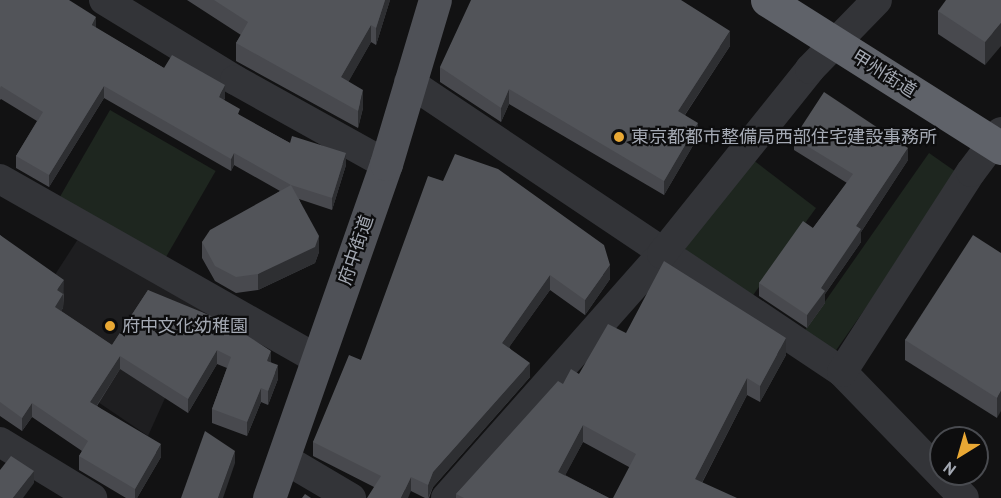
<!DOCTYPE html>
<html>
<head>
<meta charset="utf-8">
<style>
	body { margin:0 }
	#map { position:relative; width:1001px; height:498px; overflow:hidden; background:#121213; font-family:"PT Sans","Noto Sans JP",sans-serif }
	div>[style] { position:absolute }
	.built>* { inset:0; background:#1e1e20 }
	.green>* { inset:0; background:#1e261f; transform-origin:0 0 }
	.street>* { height:30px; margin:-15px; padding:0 15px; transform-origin:15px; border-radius:15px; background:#333438 }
	.primary>* { height:33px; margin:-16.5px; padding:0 16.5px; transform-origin:16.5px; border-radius:16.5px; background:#4f5157 }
	.highway>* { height:33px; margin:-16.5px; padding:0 16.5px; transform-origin:16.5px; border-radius:16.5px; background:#5f6269 }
	.wall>* { inset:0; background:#48494e }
	.shaded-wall>* { inset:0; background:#2e2f32 }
	.building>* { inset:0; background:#525459 }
	.dots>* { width:16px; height:16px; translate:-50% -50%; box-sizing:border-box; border:3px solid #0d0d0e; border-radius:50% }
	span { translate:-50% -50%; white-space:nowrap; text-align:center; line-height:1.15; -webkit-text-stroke:4.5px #0d0d0e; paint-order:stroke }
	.street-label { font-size:18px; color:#a4a9b3 }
	.poi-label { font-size:18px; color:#a4a9b3 }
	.left { translate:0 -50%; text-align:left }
	.north { position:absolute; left:929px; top:426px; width:60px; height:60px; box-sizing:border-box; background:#0d0d0e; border:2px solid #494b50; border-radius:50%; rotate:217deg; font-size:16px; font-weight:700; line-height:24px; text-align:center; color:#a4a9b3 }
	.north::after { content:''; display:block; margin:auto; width:21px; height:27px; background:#e9a834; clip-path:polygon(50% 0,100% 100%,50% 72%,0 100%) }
</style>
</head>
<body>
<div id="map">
	<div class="built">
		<i style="clip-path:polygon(78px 239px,205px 309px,148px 436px,11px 343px)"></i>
	</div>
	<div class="green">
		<i style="left:110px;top:110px;width:122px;height:105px;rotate:30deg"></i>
		<i style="left:929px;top:153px;width:37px;height:220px;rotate:35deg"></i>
		<i style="clip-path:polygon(752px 159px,816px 208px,751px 298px,687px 255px,684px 241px)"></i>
	</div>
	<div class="street">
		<i style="left:104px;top:0;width:153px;rotate:31.4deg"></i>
		<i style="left:235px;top:80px;width:173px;rotate:29.1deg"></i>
		<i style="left:409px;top:82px;width:521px;rotate:33.81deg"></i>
		<i style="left:842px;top:372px;width:175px;rotate:45.9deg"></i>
		<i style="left:0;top:179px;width:366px;rotate:29.6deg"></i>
		<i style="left:842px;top:372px;width:238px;rotate:-57.2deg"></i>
		<i style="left:971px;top:172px;width:50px;rotate:-53.1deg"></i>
		<i style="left:0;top:442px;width:108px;rotate:31.3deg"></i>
		<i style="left:283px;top:458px;width:79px;rotate:30.5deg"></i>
		<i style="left:446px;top:498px;width:326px;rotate:-48.5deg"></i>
		<i style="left:662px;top:254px;width:237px;rotate:-51.3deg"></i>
		<i style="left:810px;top:69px;width:96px;rotate:-45.8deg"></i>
	</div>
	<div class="primary">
		<i style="left:269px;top:498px;width:354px;rotate:-70.7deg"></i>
		<i style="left:386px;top:164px;width:171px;rotate:-73.4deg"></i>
	</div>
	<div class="highway">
		<i style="left:767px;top:0;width:277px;rotate:32.3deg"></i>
	</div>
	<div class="wall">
		<i style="clip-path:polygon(0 0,96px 28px,164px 68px,225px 98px,224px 100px,240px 116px,290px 143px,346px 165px,332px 210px,299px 199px,319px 252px,315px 263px,258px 290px,236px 293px,215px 281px,202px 258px,202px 242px,280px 191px,234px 165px,231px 171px,104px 98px,49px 187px,16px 168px,16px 156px,37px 121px,1px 99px,0 100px)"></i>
		<i style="clip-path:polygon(187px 0,390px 0,376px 45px,371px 42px,348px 82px,363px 108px,358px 128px,236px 61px,236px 43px,241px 35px)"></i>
		<i style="clip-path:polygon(1001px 0,985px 65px,938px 34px,938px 11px)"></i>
		<i style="clip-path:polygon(730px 46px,685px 115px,698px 137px,664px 195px,509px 104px,501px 122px,440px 82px,440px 67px)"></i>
		<i style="clip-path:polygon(794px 138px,908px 160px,861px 232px,861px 242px,825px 294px,825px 303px,807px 328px,759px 296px,759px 283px,813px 228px,847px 183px,794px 150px)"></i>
		<i style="clip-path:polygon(443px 181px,610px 279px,585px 315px,550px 290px,509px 347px,530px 377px,433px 487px,429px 498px,425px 498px,411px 491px,374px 487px,313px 456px,313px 442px,361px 360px)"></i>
		<i style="clip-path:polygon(0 235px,64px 294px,63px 308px,61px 311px,112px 345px,148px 290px,271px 362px,278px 379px,268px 405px,261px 402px,247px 436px,212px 423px,212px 409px,227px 368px,217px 364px,188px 413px,120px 369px,97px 406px,161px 457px,137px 498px,126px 498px,79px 470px,79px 456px,82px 451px,32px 417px,22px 431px,0 416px)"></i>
		<i style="clip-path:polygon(1001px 253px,997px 418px,905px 360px,905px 340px)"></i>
		<i style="clip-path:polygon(626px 333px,786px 355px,760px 402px,747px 395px,702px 483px,629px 467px,583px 442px,565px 475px,609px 498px,456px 498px,456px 494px,563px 384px,579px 374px)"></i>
	</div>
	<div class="shaded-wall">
		<i style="clip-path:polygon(385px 0,390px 0,376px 45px,376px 28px)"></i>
		<i style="clip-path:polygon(96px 17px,96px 29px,92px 25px)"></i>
		<i style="clip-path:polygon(1001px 23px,1001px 46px,985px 65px,985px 42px)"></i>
		<i style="clip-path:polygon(371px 25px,371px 42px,341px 95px,341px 77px)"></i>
		<i style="clip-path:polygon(730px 31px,730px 46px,678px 125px,678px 111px)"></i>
		<i style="clip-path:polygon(225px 85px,225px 98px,219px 109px,219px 97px)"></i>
		<i style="clip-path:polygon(104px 86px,104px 98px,49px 187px,49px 175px)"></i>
		<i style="clip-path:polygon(509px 89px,509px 104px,501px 122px,501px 108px)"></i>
		<i style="clip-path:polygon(363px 90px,363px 108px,358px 128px,358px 111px)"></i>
		<i style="clip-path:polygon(698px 123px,698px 137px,664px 195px,664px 181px)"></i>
		<i style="clip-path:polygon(908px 148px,908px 160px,861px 232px,861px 242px,825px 294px,825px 303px,807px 328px,807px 315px,821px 288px,856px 226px)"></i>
		<i style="clip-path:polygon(234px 153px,234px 165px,231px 171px,231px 159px)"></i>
		<i style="clip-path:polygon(346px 153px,346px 165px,332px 210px,332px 198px)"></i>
		<i style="clip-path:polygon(319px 236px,319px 252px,315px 263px,258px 290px,258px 274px)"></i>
		<i style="clip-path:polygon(610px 265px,610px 279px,585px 315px,585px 300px)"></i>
		<i style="clip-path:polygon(550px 275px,550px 290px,502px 357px,502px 343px)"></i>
		<i style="clip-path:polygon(64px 280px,63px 308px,55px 321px,55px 307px,57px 290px)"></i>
		<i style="clip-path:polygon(786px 338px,786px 355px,760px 402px,760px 386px)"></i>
		<i style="clip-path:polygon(217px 350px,217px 364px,188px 413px,188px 399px)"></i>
		<i style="clip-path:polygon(271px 351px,271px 365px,267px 361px)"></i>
		<i style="clip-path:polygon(120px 356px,120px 369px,90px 416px,90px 402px)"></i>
		<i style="clip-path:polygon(530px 363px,530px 377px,433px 487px,428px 498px,428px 485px,433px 472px)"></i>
		<i style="clip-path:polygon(278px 365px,278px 379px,268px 405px,268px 391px)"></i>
		<i style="clip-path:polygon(747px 378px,747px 395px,695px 496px,695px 479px)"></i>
		<i style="clip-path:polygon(261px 388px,261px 402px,247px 436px,247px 422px)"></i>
		<i style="clip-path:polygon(1001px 391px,1001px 411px,997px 418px,997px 398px)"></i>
		<i style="clip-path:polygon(32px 403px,32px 417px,22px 431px,22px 418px)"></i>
		<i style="clip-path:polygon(583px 425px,583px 442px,558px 489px,558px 472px)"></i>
		<i style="clip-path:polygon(161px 444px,161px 457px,137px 498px,135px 498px,135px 489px)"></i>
		<i style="clip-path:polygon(235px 451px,235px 463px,223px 498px,218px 498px)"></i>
		<i style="clip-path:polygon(34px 471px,34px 483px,23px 498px,13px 498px)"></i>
		<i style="clip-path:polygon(411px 477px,411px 491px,408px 498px,401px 498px)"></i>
	</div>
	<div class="building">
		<i style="clip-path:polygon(0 0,69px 0,96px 17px,92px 25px,164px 68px,172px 55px,225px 85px,219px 97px,240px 109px,238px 114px,290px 143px,292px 136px,346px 153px,332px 198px,291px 185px,234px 153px,231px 159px,104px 86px,49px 175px,16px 156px,43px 112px,1px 86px,0 88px)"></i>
		<i style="clip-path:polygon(214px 0,385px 0,376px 28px,371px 25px,341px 77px,363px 90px,358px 111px,236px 43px,248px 22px)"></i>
		<i style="clip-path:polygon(471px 0,681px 0,730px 31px,678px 111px,698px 123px,664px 181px,509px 89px,501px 108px,440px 67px)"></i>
		<i style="clip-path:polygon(946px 0,1001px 0,1001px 23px,985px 42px,938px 11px)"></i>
		<i style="clip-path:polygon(824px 92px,908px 148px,856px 226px,861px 229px,821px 288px,825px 291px,807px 315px,759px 283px,803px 221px,813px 228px,853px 174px,794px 138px)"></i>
		<i style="clip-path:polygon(455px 154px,498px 169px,604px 245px,610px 265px,585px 300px,550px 275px,502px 343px,530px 363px,433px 472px,428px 485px,411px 477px,401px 498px,367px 498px,381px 476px,313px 442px,349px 355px,361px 360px,428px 176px,443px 181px)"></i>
		<i style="clip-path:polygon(291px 185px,319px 236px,315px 247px,258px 274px,236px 277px,215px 266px,202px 242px,210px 230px)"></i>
		<i style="clip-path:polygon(0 235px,64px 280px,57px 290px,63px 294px,55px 307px,112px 345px,148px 290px,226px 322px,271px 351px,267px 361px,278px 365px,268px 391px,261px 388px,247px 422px,212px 409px,231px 357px,217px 350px,188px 399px,120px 356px,90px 402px,161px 444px,135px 489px,79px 456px,88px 441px,32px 403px,22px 418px,0 402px)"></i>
		<i style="clip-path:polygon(973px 235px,1001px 253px,1001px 391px,997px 398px,905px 340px)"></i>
		<i style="clip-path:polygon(664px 261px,786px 338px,760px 386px,747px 378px,695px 479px,737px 498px,613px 498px,636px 454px,583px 425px,558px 472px,609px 498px,464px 498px,456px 494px,558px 381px,563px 384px,571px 369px,579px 374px,608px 324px,626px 333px)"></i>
		<i style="clip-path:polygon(205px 431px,235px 451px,218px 498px,181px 498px)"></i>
		<i style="clip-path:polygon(11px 456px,34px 471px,13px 498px,0 498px,0 470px)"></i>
		<i style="clip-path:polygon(305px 494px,311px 498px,302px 498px)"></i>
	</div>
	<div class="dots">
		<i style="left:619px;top:137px;background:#e9a834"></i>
		<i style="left:110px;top:326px;background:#e9a834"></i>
	</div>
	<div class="street-label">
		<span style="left:884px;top:74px;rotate:32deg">甲州街道</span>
		<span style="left:356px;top:250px;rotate:-71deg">府中街道</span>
	</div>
	<div class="poi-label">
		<span class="left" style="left:631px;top:137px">東京都都市整備局西部住宅建設事務所</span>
		<span class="left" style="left:122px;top:326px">府中文化幼稚園</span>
	</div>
	<div class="north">N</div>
</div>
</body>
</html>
